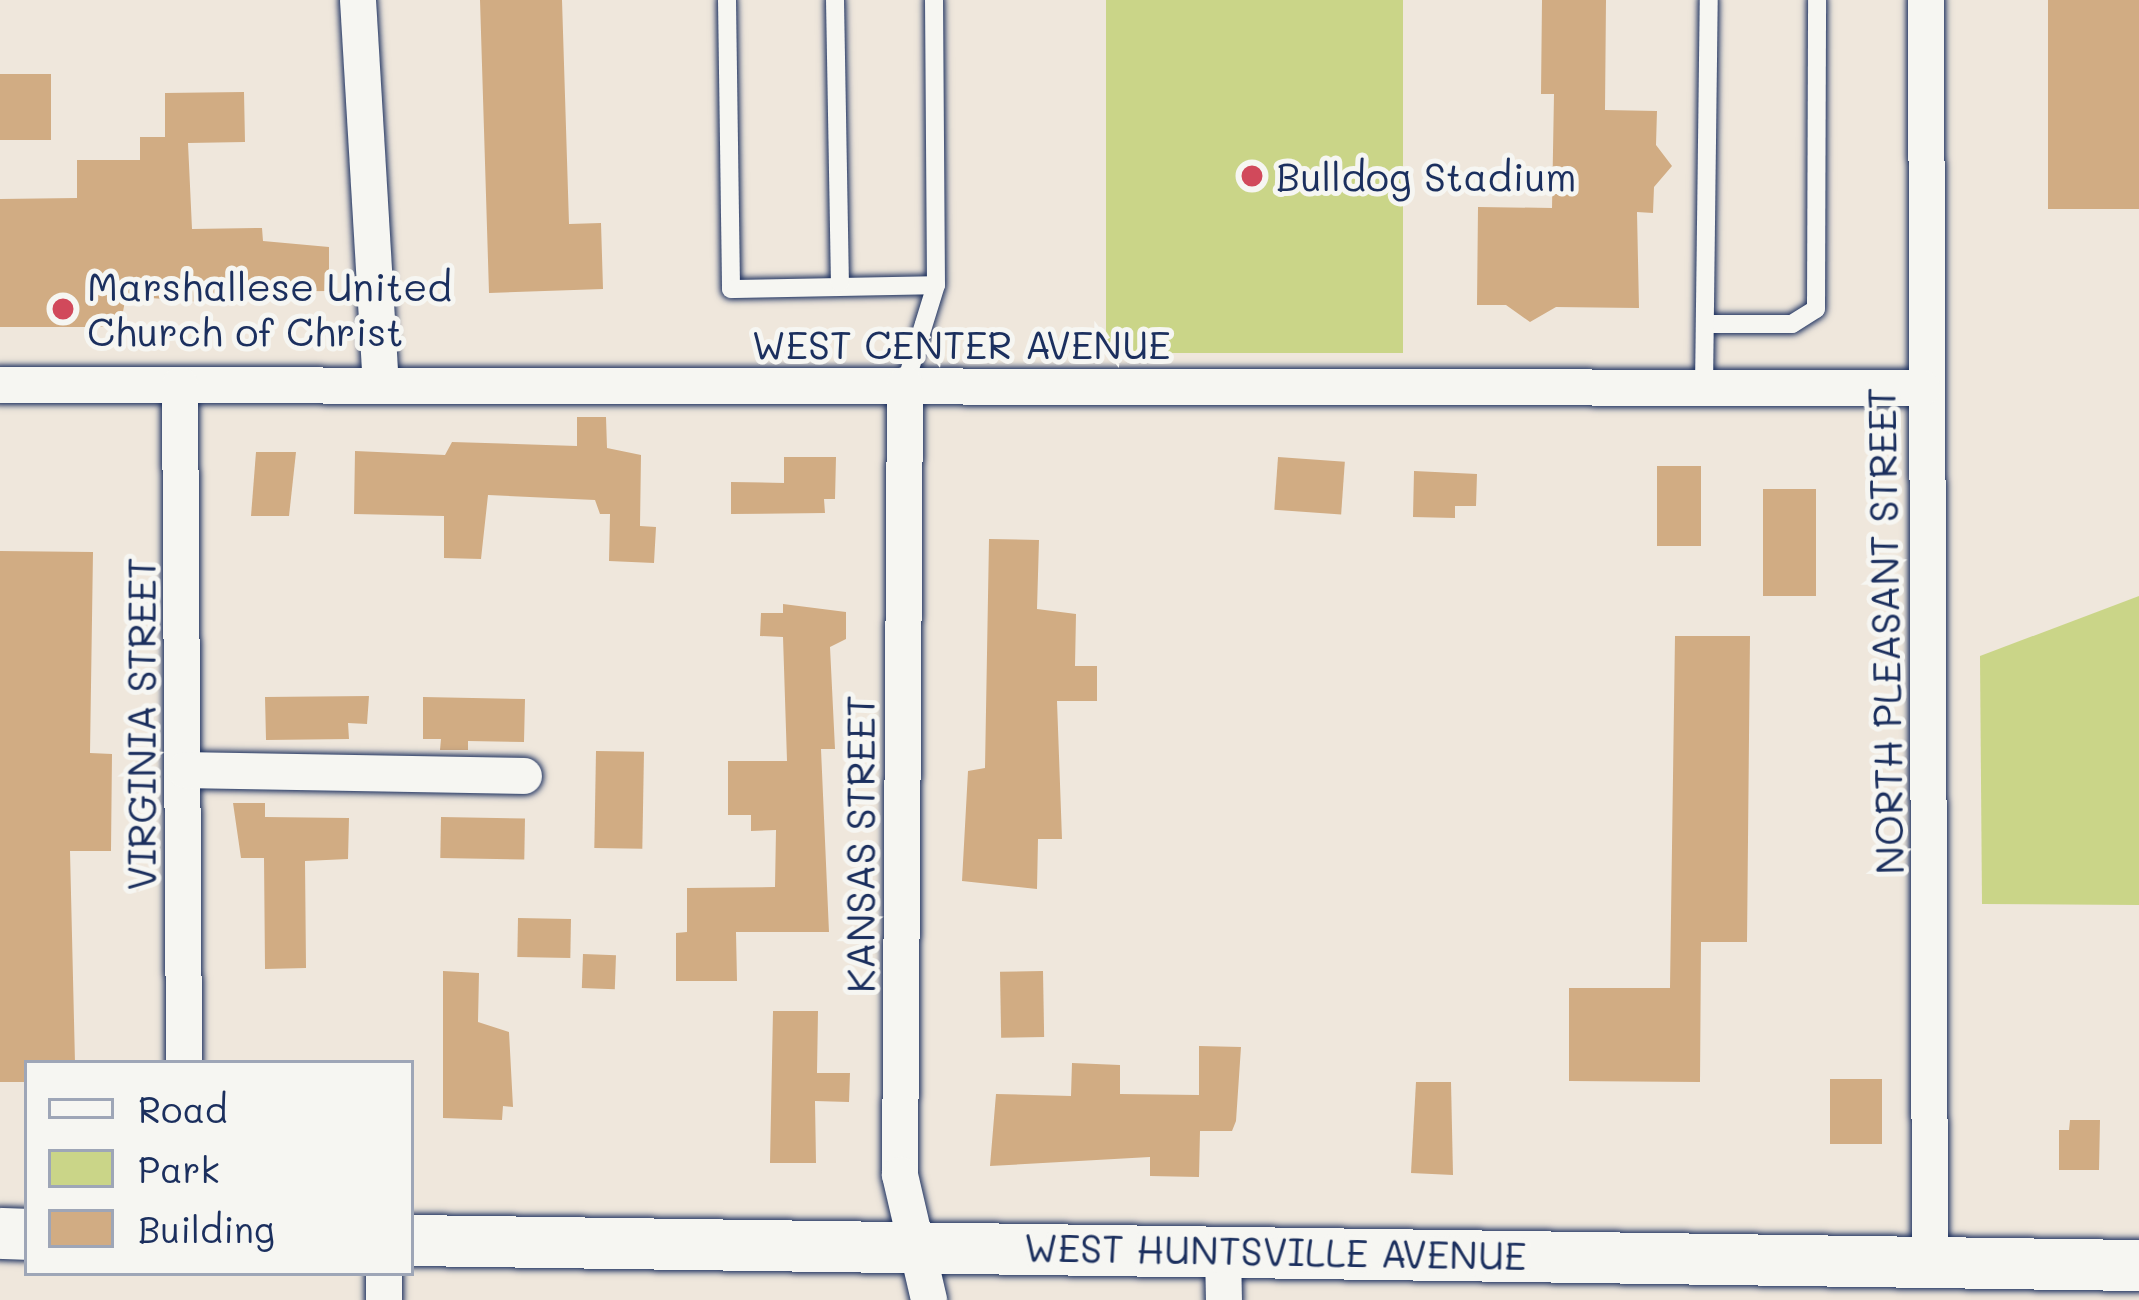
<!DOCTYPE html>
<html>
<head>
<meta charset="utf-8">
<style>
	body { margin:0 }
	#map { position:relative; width:2139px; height:1300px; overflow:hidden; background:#efe7dc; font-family:Mali,sans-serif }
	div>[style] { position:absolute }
	.green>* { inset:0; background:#cad588; transform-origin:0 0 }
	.building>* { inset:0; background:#d1ac83; transform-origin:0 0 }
	.roads { filter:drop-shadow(0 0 3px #1b2f5e) drop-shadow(0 0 3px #1b2f5e) }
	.service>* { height:18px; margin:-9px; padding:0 9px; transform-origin:9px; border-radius:9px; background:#f6f6f2 }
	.minor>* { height:36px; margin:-18px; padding:0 18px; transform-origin:18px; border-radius:18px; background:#f6f6f2 }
	.secondary>* { height:51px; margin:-25.5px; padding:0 25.5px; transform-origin:25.5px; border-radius:25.5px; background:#f6f6f2 }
	.dots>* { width:33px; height:33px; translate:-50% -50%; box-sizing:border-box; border:6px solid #f6f6f2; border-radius:50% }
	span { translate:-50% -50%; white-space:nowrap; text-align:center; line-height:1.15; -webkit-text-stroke:10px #f6f6f2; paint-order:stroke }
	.poi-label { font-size:39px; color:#1b2f5e }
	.left { translate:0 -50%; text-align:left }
	.street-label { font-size:39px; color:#1b2f5e }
	.legend { position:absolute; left:24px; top:1060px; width:390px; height:216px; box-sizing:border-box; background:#f6f6f2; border:3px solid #9ea6b7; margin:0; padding:15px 21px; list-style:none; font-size:36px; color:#1b2f5e }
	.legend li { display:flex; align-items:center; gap:24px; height:60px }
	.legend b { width:60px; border:3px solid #9ea6b7 }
</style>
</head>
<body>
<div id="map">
	<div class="green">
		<i style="left:1106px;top:0;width:297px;height:353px"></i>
		<i style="clip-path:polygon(2139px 596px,2139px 905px,1982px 904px,1980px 656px)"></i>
	</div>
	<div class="building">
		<i style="clip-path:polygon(480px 0,562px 0,569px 224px,601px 223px,603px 289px,489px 293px)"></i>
		<i style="clip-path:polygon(1542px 0,1606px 0,1605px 110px,1657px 111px,1656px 145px,1672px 166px,1654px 187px,1653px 213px,1637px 212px,1639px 308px,1556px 307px,1530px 322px,1506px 305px,1477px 305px,1478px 207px,1552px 208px,1554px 94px,1541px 94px)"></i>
		<i style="left:2048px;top:0;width:91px;height:209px"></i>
		<i style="left:0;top:74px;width:51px;height:66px"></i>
		<i style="clip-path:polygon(244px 92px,245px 142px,188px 143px,192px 229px,262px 228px,263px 241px,329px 247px,329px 291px,233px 292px,214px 296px,214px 303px,126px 296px,120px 327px,0 327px,0 199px,77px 198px,77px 160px,140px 160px,140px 137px,165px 137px,165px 93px)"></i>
		<i style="clip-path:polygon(577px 417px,606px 417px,607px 448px,641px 455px,640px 526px,656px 527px,654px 563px,609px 561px,610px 514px,600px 514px,595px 500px,488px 495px,481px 559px,444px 558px,444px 516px,354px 514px,355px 451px,445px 455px,452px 442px,577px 446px)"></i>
		<i style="clip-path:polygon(256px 452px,296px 452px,289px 516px,251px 516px)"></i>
		<i style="clip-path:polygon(784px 457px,836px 457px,835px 499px,824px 499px,825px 513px,731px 514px,731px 482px,784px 483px)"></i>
		<i style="left:1278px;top:457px;width:67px;height:53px;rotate:4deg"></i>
		<i style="left:1657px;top:466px;width:44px;height:80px"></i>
		<i style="clip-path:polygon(1414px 471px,1477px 474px,1476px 506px,1455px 506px,1455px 518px,1413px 517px)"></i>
		<i style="left:1763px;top:489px;width:53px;height:107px"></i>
		<i style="clip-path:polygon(989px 539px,1039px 540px,1037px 609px,1076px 614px,1075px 666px,1097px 666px,1097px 701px,1057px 701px,1062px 839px,1038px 839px,1037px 889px,962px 881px,968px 771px,985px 768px)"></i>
		<i style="clip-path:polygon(0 551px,93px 552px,90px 753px,112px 754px,111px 851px,70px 851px,75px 1063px,27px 1063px,27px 1082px,0 1082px)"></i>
		<i style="clip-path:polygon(783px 604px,846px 612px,846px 639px,830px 647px,835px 749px,821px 749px,829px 932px,736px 932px,737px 981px,676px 981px,676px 933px,687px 932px,687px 888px,775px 887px,776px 830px,751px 831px,751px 815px,728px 815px,728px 761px,787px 761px,783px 637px,760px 636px,761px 613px,783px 613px)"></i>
		<i style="clip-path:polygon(1675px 636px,1750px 636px,1747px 942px,1701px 942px,1700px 1082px,1569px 1081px,1569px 988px,1670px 988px)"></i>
		<i style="clip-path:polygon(369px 696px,367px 724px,348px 723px,349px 739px,266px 740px,265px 697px)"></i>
		<i style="clip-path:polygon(423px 697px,525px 699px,524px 742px,468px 741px,468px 750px,440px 750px,441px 739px,423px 739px)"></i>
		<i style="left:596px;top:751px;width:48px;height:97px;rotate:1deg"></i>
		<i style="clip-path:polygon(233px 803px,265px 803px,265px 817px,349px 818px,348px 859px,305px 861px,306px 968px,265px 969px,264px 858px,241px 858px)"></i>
		<i style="left:441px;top:817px;width:84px;height:41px;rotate:1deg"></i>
		<i style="left:518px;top:918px;width:53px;height:39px;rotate:1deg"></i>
		<i style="left:583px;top:954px;width:33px;height:34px;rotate:2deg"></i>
		<i style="clip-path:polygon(443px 971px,479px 973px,478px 1022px,509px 1032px,513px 1107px,503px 1106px,502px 1120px,443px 1118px)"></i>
		<i style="left:1043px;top:971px;width:66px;height:43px;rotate:89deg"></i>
		<i style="clip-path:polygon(773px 1011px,818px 1011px,817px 1073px,850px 1073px,849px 1102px,815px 1101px,816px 1163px,770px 1163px)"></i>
		<i style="clip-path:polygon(1199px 1046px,1241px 1047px,1236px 1121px,1232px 1131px,1200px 1131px,1199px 1177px,1150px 1176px,1150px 1157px,990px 1166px,996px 1094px,1071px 1096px,1072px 1063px,1120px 1065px,1120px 1094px,1199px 1095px)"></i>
		<i style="left:1830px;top:1079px;width:52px;height:65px"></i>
		<i style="clip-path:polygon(1416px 1082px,1451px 1082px,1453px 1175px,1411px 1173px)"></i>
		<i style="clip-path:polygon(2070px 1120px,2100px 1120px,2099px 1170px,2059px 1170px,2059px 1130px,2069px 1130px)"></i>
	</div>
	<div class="roads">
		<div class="service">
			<i style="left:727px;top:0;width:289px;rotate:89.2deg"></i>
			<i style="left:731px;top:289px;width:205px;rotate:-1.1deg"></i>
			<i style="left:835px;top:0;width:283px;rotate:89deg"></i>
			<i style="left:1705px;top:324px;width:87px"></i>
			<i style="left:1792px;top:324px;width:28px;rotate:-32deg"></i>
			<i style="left:1816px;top:309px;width:309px;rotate:-89.8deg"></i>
			<i style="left:905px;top:385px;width:105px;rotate:-72.8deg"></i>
			<i style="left:936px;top:285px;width:285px;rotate:-90.4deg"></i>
			<i style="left:1704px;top:387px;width:387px;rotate:-89.3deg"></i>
		</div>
		<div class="minor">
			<i style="left:358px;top:0;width:386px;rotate:86.6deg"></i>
			<i style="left:1926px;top:0;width:1260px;rotate:89.82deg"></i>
			<i style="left:0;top:385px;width:1922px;rotate:0.09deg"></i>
			<i style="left:180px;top:385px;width:678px;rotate:89.66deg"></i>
			<i style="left:905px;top:385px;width:790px;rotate:90.36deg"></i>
			<i style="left:900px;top:1175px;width:128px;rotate:76.9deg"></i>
			<i style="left:185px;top:770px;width:339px;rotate:1deg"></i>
			<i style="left:1223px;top:1250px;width:50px;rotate:88.9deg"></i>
			<i style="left:384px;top:1273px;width:27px;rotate:90deg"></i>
		</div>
		<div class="secondary">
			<i style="left:0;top:1233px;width:27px;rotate:2deg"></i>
			<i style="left:411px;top:1240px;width:1728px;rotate:0.83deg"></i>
		</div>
	</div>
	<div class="dots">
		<i style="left:1252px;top:176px;background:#d1495b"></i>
		<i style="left:63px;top:309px;background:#d1495b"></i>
	</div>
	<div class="poi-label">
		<span class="left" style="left:1276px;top:176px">Bulldog Stadium</span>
		<span class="left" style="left:87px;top:309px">Marshallese United<br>Church of Christ</span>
	</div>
	<div class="street-label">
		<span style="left:961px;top:344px">WEST CENTER AVENUE</span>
		<span style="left:1885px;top:631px;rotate:-91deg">NORTH PLEASANT STREET</span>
		<span style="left:141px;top:724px;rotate:-90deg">VIRGINIA STREET</span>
		<span style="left:860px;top:844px;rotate:-90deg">KANSAS STREET</span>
		<span style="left:1275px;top:1251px;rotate:1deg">WEST HUNTSVILLE AVENUE</span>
	</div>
	<ul class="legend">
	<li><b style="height:15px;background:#f6f6f2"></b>Road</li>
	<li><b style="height:33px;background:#cad588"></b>Park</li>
	<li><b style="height:33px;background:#d1ac83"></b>Building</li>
	</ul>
</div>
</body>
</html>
